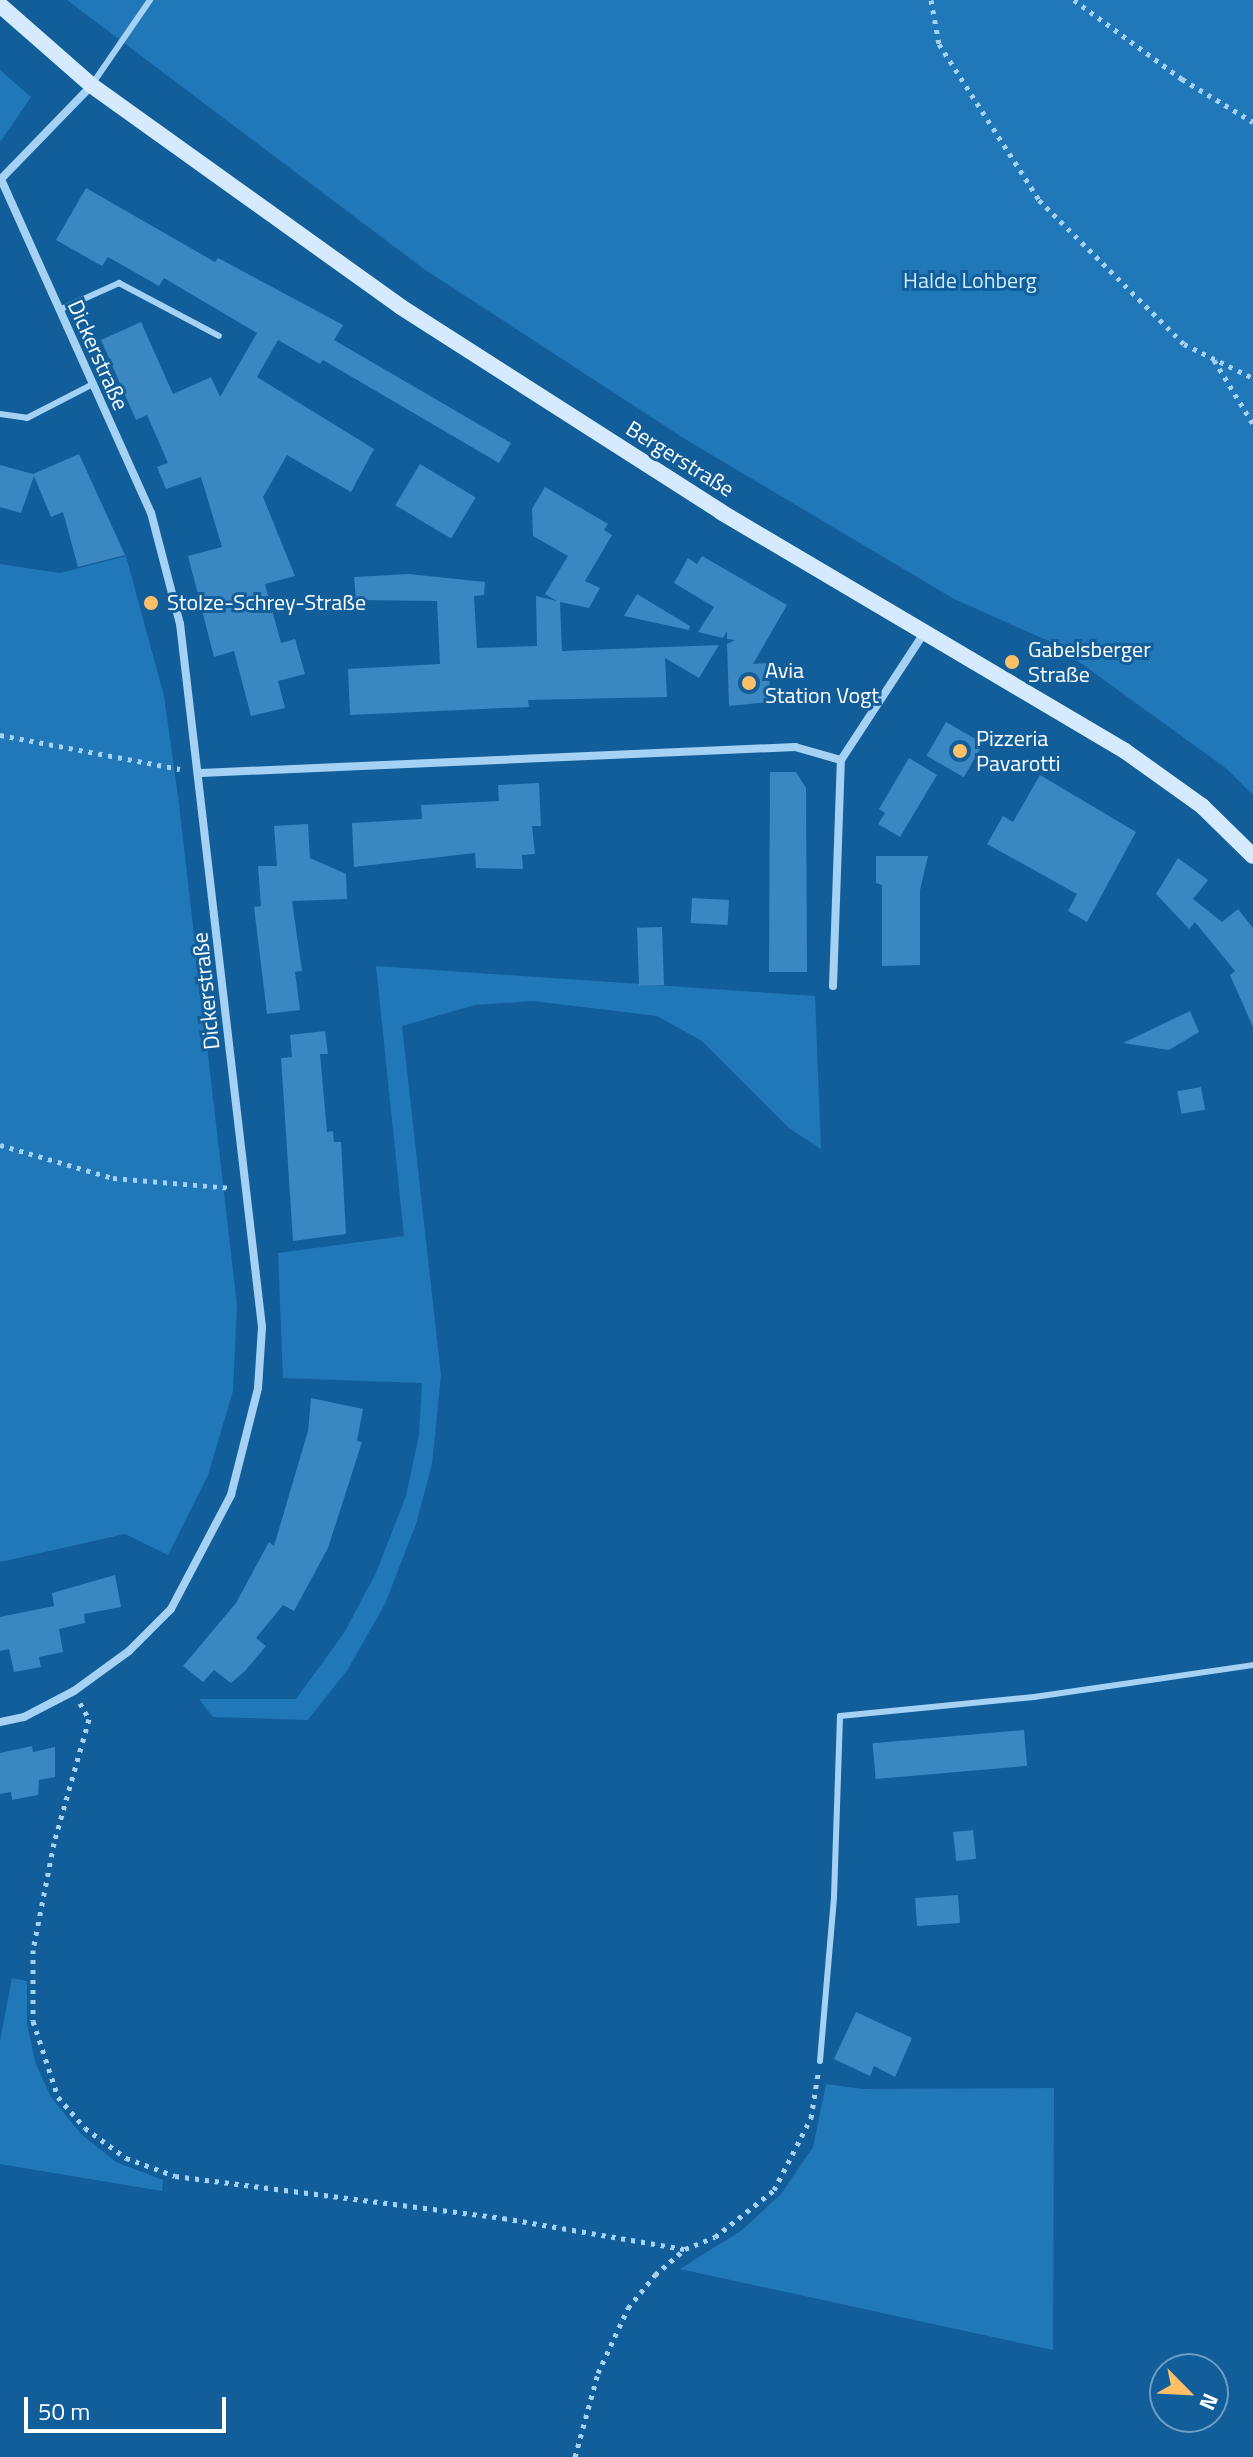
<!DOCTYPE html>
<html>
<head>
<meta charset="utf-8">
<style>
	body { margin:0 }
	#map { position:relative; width:1253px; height:2457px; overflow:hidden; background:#115e9a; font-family:"Titillium Web",sans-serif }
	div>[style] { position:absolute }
	.green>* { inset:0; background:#2078b8 }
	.building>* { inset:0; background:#3a87c1; transform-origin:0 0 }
	.path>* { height:5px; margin-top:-2.5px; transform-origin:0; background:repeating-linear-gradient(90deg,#a5d2f4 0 4px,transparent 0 10px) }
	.lane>* { height:6px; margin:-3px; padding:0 3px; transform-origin:3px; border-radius:3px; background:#a5d2f4 }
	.street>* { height:8px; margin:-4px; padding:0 4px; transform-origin:4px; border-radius:4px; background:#a5d2f4 }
	.secondary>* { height:16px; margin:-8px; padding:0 8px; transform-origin:8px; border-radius:8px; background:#d5ebfd }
	.dots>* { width:22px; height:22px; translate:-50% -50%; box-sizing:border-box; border:4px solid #115e9a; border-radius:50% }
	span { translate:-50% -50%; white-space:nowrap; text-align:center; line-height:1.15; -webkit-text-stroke:6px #115e9a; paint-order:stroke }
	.park-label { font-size:22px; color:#cde9fe }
	.street-label { font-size:22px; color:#fff }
	.poi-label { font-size:22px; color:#fff }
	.left { translate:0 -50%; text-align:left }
	.north { position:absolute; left:1149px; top:2353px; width:80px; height:80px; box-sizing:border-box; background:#115e9a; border:2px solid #709ec2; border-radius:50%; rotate:114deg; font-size:22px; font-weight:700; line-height:32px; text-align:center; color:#fff }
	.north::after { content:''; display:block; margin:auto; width:28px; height:36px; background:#ffc068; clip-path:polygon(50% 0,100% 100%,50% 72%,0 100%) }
	.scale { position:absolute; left:24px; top:2397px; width:202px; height:36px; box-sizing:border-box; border:4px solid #fff; border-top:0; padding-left:10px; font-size:24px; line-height:28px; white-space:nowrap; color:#fff; -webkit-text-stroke:6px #115e9a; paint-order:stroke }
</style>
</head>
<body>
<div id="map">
	<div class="green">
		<i style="clip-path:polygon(67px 0,1253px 0,1253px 795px,1227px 769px,1053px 643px,954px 599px,685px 439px,424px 269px)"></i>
		<i style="clip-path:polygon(0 70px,31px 97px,0 142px)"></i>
		<i style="clip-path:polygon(126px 556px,164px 696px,178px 796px,237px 1305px,233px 1391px,208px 1475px,168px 1555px,125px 1534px,0 1562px,0 564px,60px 573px)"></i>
		<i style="clip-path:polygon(376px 966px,815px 996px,821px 1149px,789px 1128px,702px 1041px,657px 1016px,533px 1001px,475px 1005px,402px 1026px,441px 1375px,432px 1464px,416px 1524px,385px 1604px,348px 1669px,308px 1720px,213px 1717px,199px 1699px,296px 1699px,344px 1633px,376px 1573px,406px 1496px,419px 1435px,422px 1383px,283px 1378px,278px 1253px,404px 1236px)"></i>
		<i style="clip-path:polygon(12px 1978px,27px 1981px,27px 2023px,35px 2062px,51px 2097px,82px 2135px,116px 2162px,163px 2180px,162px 2191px,0 2164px,0 2041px)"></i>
		<i style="clip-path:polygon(826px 2084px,863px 2089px,1054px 2088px,1053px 2350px,680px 2269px,742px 2230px,781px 2194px,813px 2147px)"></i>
	</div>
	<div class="building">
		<i style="clip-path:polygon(86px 188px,215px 262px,218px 258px,343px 325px,334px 340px,511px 443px,499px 463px,323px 360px,320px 364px,278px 340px,257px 377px,374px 449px,351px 492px,287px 455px,263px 497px,295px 576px,265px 584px,281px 643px,295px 639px,305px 674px,278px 681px,285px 708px,251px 716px,234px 651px,214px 657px,188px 556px,222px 547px,201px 477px,166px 489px,157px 467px,168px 463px,147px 415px,136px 420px,101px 340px,141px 322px,173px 394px,211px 377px,220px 397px,257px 333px,164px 278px,159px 286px,108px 257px,102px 266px,56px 240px)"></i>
		<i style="clip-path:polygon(79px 454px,125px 555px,78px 567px,63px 512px,51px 517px,34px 476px,21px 513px,0 507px,0 465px,33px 474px)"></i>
		<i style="left:420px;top:464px;width:65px;height:48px;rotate:31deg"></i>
		<i style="clip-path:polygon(545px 487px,608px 524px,604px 530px,612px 535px,585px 581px,600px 588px,589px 608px,560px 602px,562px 651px,719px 645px,699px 678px,665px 658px,667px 697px,528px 700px,529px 707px,350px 715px,348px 669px,440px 664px,437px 601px,356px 600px,354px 577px,409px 574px,485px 582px,484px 595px,474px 596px,477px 648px,537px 646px,536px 596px,557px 601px,545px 594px,568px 556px,533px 536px,532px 509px)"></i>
		<i style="clip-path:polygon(702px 556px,787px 605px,753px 664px,769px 663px,770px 702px,729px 706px,727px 644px,735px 640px,727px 639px,727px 631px,723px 638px,698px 632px,714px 607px,674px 583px,688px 558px,697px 564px)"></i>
		<i style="clip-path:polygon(637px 594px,690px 626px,689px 630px,624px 616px)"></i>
		<i style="left:946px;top:722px;width:43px;height:39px;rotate:30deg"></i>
		<i style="clip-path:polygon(909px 758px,937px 775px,900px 837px,878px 824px,885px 813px,879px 809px)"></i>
		<i style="clip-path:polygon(770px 772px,796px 772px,806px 788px,807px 972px,769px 972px)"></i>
		<i style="clip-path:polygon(1040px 775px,1136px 832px,1087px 922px,1068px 911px,1077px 894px,987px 844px,1003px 816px,1013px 822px)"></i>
		<i style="clip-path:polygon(539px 783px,541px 826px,532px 826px,535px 854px,522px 855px,523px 869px,476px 868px,475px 853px,354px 867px,352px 823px,422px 819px,421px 805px,499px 801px,498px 785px)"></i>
		<i style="clip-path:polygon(308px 824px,310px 858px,346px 874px,347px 899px,292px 901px,302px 971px,295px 972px,300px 1010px,267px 1014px,254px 907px,261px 906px,258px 866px,277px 866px,274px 826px)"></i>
		<i style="clip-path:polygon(876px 856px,928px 856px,920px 890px,920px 965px,882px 966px,882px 885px,876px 883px)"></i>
		<i style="clip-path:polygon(1178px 858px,1208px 880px,1193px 899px,1222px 922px,1238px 909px,1253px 928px,1253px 1027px,1230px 975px,1235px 971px,1195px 922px,1189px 929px,1156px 894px)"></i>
		<i style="left:692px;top:898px;width:37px;height:25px;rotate:3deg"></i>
		<i style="left:662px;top:927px;width:58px;height:25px;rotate:88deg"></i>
		<i style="clip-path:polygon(1190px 1011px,1199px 1032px,1169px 1050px,1123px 1043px)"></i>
		<i style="clip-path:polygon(325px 1031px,328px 1054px,320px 1054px,327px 1132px,333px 1131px,334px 1142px,341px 1142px,346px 1234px,293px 1241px,281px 1058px,292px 1057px,290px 1035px)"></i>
		<i style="left:1201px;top:1087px;width:23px;height:24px;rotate:80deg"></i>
		<i style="clip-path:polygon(311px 1398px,363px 1409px,357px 1441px,362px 1442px,328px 1548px,294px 1611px,283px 1605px,256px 1638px,266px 1646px,245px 1671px,231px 1683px,214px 1670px,203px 1682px,183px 1666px,236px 1603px,269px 1542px,274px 1546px,308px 1431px)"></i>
		<i style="clip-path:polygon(115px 1575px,121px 1607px,84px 1614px,85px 1623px,59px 1629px,63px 1652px,39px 1657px,41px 1667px,14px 1672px,9px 1649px,0 1651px,0 1617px,54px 1606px,52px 1593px)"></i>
		<i style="left:1024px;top:1730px;width:36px;height:152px;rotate:85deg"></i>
		<i style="clip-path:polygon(32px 1746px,33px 1752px,55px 1747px,55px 1777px,39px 1780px,38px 1795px,12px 1800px,11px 1792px,0 1794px,0 1753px)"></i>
		<i style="left:973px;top:1830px;width:29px;height:20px;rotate:84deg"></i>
		<i style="left:958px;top:1895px;width:28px;height:43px;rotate:86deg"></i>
		<i style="clip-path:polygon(856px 2012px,912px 2038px,895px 2077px,874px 2066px,870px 2076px,834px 2059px)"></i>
	</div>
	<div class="path">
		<i style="left:931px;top:0;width:45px;rotate:79.7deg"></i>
		<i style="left:939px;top:44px;width:185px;rotate:57.3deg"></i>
		<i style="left:1039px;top:200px;width:204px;rotate:44.8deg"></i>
		<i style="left:1184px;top:344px;width:77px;rotate:26.2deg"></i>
		<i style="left:1074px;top:0;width:134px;rotate:36.2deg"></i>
		<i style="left:1182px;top:79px;width:83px;rotate:31.2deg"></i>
		<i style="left:1214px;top:360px;width:75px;rotate:58.6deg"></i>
		<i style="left:0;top:735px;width:183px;rotate:10.7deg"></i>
		<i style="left:0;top:1145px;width:118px;rotate:16.3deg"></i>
		<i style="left:113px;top:1178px;width:118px;rotate:4.8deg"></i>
		<i style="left:80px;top:1703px;width:18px;rotate:61deg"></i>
		<i style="left:89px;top:1719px;width:129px;rotate:105.8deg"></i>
		<i style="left:54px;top:1843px;width:109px;rotate:101.1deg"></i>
		<i style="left:33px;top:1950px;width:71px;rotate:90deg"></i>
		<i style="left:33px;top:2021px;width:80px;rotate:71.8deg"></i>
		<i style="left:58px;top:2097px;width:41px;rotate:48.9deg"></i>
		<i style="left:85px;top:2128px;width:51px;rotate:36.2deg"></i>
		<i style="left:126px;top:2158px;width:52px;rotate:20.2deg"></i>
		<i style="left:175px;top:2176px;width:331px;rotate:7.3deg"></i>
		<i style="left:503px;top:2218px;width:185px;rotate:9.7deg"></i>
		<i style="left:575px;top:2457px;width:87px;rotate:-74.7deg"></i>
		<i style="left:598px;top:2373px;width:72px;rotate:-65.2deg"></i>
		<i style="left:628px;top:2308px;width:43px;rotate:-50.7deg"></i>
		<i style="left:655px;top:2275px;width:40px;rotate:-41deg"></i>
		<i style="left:685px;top:2249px;width:32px;rotate:-22deg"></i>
		<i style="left:715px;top:2237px;width:75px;rotate:-38.5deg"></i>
		<i style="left:774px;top:2190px;width:81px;rotate:-62.8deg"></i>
		<i style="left:811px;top:2118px;width:45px;rotate:-81deg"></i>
	</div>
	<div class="lane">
		<i style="left:93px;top:83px;width:101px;rotate:-55.5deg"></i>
		<i style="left:59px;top:310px;width:66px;rotate:-24.2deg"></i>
		<i style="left:119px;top:283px;width:113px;rotate:27.9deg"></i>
		<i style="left:0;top:414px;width:27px;rotate:8deg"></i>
		<i style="left:27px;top:418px;width:74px;rotate:-27.3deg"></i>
		<i style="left:820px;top:2061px;width:165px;rotate:-85.1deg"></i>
		<i style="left:834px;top:1897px;width:181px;rotate:-88.1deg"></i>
		<i style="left:840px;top:1716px;width:195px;rotate:-5.6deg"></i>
		<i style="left:1034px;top:1697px;width:221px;rotate:-8.3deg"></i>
	</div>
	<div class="street">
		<i style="left:0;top:180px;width:131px;rotate:-45.9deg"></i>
		<i style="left:201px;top:773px;width:595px;rotate:-2.51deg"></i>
		<i style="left:795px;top:747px;width:48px;rotate:15.8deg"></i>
		<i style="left:833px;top:986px;width:226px;rotate:-88deg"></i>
		<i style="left:841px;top:760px;width:152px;rotate:-56.8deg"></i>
		<i style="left:0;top:1722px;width:25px;rotate:-12deg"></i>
		<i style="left:24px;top:1717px;width:56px;rotate:-27.5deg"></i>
		<i style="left:74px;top:1691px;width:68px;rotate:-36deg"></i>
		<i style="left:129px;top:1651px;width:59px;rotate:-45deg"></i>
		<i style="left:171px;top:1609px;width:129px;rotate:-62.2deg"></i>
		<i style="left:231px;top:1495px;width:110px;rotate:-75.8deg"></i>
		<i style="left:258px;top:1388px;width:61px;rotate:-86.2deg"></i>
		<i style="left:262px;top:1327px;width:708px;rotate:-96.65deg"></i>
		<i style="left:180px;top:624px;width:115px;rotate:-104.6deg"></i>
		<i style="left:151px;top:513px;width:366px;rotate:-114.2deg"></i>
	</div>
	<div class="secondary">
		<i style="left:0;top:5px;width:121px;rotate:41.3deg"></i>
		<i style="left:91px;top:85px;width:381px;rotate:35.6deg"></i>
		<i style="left:401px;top:307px;width:380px;rotate:32.6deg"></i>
		<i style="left:721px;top:512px;width:469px;rotate:30.6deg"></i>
		<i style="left:1125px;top:751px;width:95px;rotate:35.5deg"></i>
		<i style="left:1202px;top:806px;width:71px;rotate:44.4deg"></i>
	</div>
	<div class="dots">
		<i style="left:151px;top:603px;background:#ffc068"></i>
		<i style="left:1012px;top:662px;background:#ffc068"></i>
		<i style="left:749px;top:683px;background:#ffc068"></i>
		<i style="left:960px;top:751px;background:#ffc068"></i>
	</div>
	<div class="park-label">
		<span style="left:970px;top:281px">Halde Lohberg</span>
	</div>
	<div class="street-label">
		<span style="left:98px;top:355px;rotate:66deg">Dickerstraße</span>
		<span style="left:680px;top:459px;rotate:32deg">Bergerstraße</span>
		<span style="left:206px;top:991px;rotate:-96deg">Dickerstraße</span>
	</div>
	<div class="poi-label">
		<span class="left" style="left:167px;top:603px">Stolze-Schrey-Straße</span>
		<span class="left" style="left:1028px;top:662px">Gabelsberger<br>Straße</span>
		<span class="left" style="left:765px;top:683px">Avia<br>Station Vogt</span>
		<span class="left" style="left:976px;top:751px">Pizzeria<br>Pavarotti</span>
	</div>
	<div class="north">N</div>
	<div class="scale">50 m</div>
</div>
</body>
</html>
